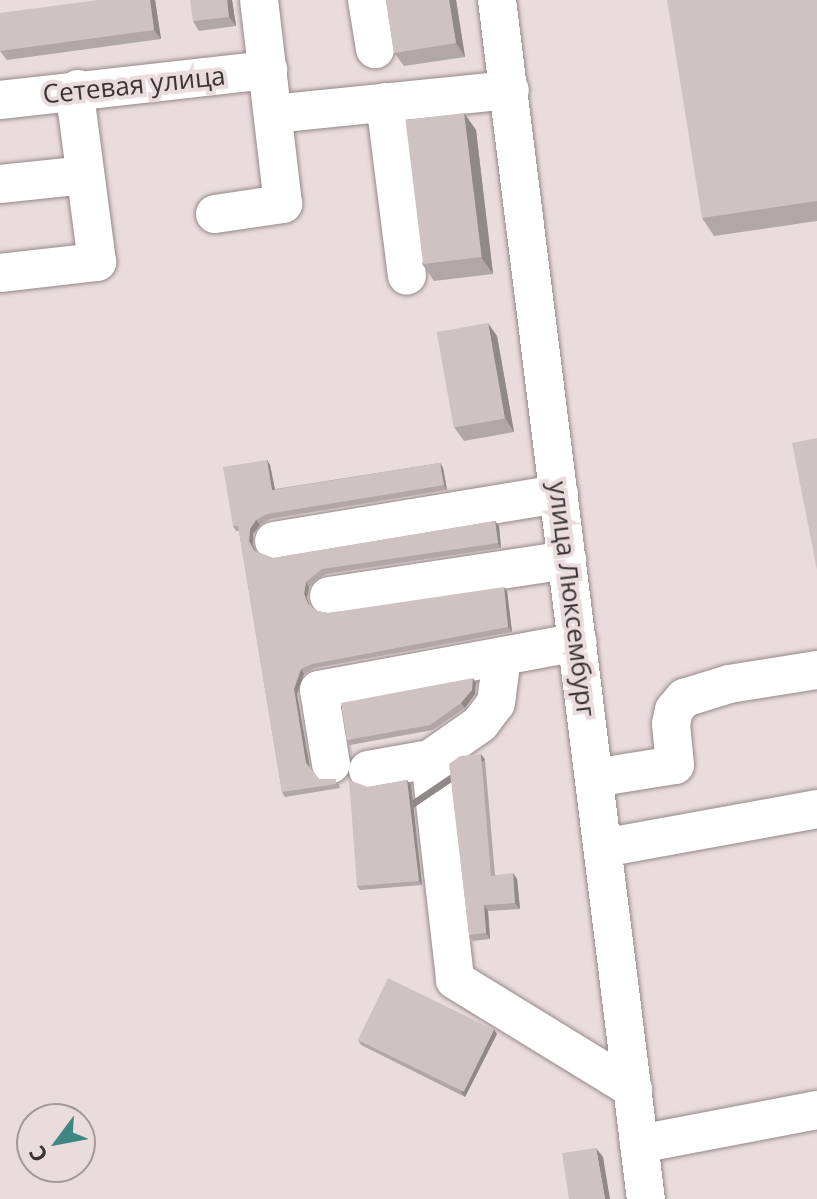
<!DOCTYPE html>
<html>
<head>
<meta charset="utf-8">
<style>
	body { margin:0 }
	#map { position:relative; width:817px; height:1199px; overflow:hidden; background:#eadcdd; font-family:"Open Sans",sans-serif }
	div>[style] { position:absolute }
	.roads { filter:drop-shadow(0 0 2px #958889) drop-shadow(0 0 2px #958889) }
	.minor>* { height:38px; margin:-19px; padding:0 19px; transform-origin:19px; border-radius:19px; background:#fff }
	.wall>* { inset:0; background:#b2a7a8 }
	.shaded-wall>* { inset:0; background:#918888; transform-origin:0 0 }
	.building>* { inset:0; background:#cfc2c3; transform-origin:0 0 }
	span { translate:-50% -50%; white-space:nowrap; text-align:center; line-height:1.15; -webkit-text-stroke:8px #eadcdd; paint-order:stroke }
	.street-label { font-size:26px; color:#393435 }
	.north { position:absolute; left:16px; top:1103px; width:80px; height:80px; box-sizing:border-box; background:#eadcdd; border:2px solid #a3999a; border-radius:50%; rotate:238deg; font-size:22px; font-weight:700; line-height:32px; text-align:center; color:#393435 }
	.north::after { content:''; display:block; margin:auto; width:28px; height:36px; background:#3f8783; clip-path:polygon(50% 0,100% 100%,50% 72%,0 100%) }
</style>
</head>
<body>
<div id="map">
	<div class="roads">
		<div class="minor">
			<i style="left:367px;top:0;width:50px;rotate:80.7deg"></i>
			<i style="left:497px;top:0;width:1208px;rotate:82.92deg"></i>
			<i style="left:0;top:100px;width:270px;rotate:-6.4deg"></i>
			<i style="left:385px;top:102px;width:175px;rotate:82.8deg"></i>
			<i style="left:273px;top:114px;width:238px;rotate:-5.8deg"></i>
			<i style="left:0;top:184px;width:85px;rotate:-6deg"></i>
			<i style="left:215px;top:214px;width:69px;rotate:-8.4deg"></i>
			<i style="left:283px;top:204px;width:205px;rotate:-96.7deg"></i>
			<i style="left:0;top:273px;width:98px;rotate:-6.5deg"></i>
			<i style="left:97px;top:262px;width:153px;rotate:-97.5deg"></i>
			<i style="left:77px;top:110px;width:21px;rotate:-87deg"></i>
			<i style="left:274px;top:541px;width:289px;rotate:-9.4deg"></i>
			<i style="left:329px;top:596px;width:241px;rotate:-8.6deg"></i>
			<i style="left:430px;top:759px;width:61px;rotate:-35deg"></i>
			<i style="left:480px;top:724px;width:26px;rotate:-53deg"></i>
			<i style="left:496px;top:703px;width:47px;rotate:-82.7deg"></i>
			<i style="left:331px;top:764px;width:75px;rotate:-99.2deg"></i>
			<i style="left:319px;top:690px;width:263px;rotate:-10.5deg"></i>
			<i style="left:368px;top:770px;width:63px;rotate:-10.1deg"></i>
			<i style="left:430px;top:759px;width:222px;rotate:83.5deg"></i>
			<i style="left:455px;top:980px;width:209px;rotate:31.5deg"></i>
			<i style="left:594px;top:778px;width:82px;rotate:-9.1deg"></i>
			<i style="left:675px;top:765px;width:41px;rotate:-95.6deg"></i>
			<i style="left:671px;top:724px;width:14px;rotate:-78deg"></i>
			<i style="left:674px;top:710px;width:16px;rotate:-50deg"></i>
			<i style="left:684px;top:698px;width:47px;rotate:-17.3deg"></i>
			<i style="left:729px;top:684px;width:89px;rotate:-9deg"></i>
			<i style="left:603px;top:848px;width:218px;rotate:-10.3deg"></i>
			<i style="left:639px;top:1144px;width:181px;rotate:-10.8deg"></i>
		</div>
	</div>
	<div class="wall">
		<i style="clip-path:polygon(155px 0,161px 39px,7px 60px,0 51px)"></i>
		<i style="clip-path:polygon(232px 0,236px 26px,199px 31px,193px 21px)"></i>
		<i style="clip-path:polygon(386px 0,456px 0,465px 57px,404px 66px,394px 53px)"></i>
		<i style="clip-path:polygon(817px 0,817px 221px,714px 236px,702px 218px)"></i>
		<i style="clip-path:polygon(464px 113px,476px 130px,493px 274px,434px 281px,422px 264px)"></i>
		<i style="clip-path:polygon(497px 336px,514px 432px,464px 441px,454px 427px)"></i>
		<i style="clip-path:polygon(267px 460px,270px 465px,275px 489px,440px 463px,443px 468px,447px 490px,270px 519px,260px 525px,253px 534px,253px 545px,255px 551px,273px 558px,495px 521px,499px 526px,501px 548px,326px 574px,309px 587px,307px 598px,310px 606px,317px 611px,328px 613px,507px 591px,512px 632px,315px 668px,304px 674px,297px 694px,309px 767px,319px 779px,339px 784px,340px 788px,285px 797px,282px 792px,239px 531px,236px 531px,233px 526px)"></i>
		<i style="clip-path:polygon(476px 683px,475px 694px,465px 708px,433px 730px,350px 745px,347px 740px)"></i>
		<i style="clip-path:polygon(481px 754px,485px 760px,495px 875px,517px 879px,520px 909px,488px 911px,490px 939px,473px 941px,469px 935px)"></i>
		<i style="clip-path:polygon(407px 780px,411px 785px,422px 885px,360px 890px,357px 886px,368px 787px)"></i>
		<i style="clip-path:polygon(497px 1034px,465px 1097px,361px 1045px,358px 1040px)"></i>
	</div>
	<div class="shaded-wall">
		<i style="clip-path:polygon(150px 0,155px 0,161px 39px,154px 30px)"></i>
		<i style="clip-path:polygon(227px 0,232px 0,236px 26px,229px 17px)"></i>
		<i style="clip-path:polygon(449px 0,456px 0,465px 57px,456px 43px)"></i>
		<i style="clip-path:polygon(464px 113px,476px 130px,493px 274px,481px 257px)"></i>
		<i style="clip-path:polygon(488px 323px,497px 336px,514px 432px,505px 418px)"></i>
		<i style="clip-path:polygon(267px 460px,270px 465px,276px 495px,272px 490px)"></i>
		<i style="clip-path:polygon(440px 463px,443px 468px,447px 490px,444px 485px)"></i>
		<i style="clip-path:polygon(256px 520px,260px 525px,253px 534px,253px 545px,258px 555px,249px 541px,250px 529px)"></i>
		<i style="clip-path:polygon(495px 521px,499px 526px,501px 548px,498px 543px)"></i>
		<i style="clip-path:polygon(306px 582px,309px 587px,307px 598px,311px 609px,304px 594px)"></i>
		<i style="clip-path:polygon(504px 587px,507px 591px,512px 632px,508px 627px)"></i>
		<i style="clip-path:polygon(301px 669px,304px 674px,297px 694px,310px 768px,306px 763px,294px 689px)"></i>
		<i style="clip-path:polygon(473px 678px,476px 683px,475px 694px,465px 708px,461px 703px)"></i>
		<i style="left:481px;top:754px;width:7px;height:122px;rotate:56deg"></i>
		<i style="clip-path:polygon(407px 780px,411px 785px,422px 885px,419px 881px)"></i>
		<i style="clip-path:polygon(513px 873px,517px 879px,520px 909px,515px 903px)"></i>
		<i style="clip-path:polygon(484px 905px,488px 911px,490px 939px,486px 933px)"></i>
		<i style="clip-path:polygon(494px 1029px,497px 1034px,465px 1097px,461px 1092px)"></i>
		<i style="clip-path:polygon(596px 1148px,603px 1157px,610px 1199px,605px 1199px)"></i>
	</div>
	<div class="building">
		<i style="clip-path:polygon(98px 0,150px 0,154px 30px,0 51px,0 13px)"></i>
		<i style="clip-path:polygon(190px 0,227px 0,229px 17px,193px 21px)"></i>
		<i style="clip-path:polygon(386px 0,449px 0,456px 43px,394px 53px)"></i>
		<i style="clip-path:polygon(667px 0,817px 0,817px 201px,702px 218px)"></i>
		<i style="left:464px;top:113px;width:145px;height:59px;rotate:83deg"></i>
		<i style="left:488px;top:323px;width:97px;height:52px;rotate:80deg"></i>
		<i style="clip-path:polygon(817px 438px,817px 570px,792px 443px)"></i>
		<i style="clip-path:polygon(267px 460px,272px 490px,440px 463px,444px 485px,267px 514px,256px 520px,250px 529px,249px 541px,254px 551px,273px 558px,495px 521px,498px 543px,322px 569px,306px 582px,304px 594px,308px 604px,317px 611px,328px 613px,504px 587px,508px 627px,312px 664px,301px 669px,294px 689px,306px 763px,319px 779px,336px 779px,336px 784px,282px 792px,238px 526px,233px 526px,223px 467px)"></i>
		<i style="clip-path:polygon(473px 678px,472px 690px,461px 703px,430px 725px,347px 740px,341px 703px)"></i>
		<i style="clip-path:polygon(481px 754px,491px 876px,513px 873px,515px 903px,484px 905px,486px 933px,469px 935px,449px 764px,460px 756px)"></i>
		<i style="clip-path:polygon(349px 780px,368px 787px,407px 780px,419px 881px,357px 886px)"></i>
		<i style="left:388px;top:978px;width:118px;height:69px;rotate:26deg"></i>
		<i style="clip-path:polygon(596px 1148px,605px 1199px,569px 1199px,562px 1153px)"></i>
	</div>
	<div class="street-label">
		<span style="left:134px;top:85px;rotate:-6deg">Сетевая улица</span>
		<span style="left:572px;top:599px;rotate:83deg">улица Люксембург</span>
	</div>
	<div class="north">С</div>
</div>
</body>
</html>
